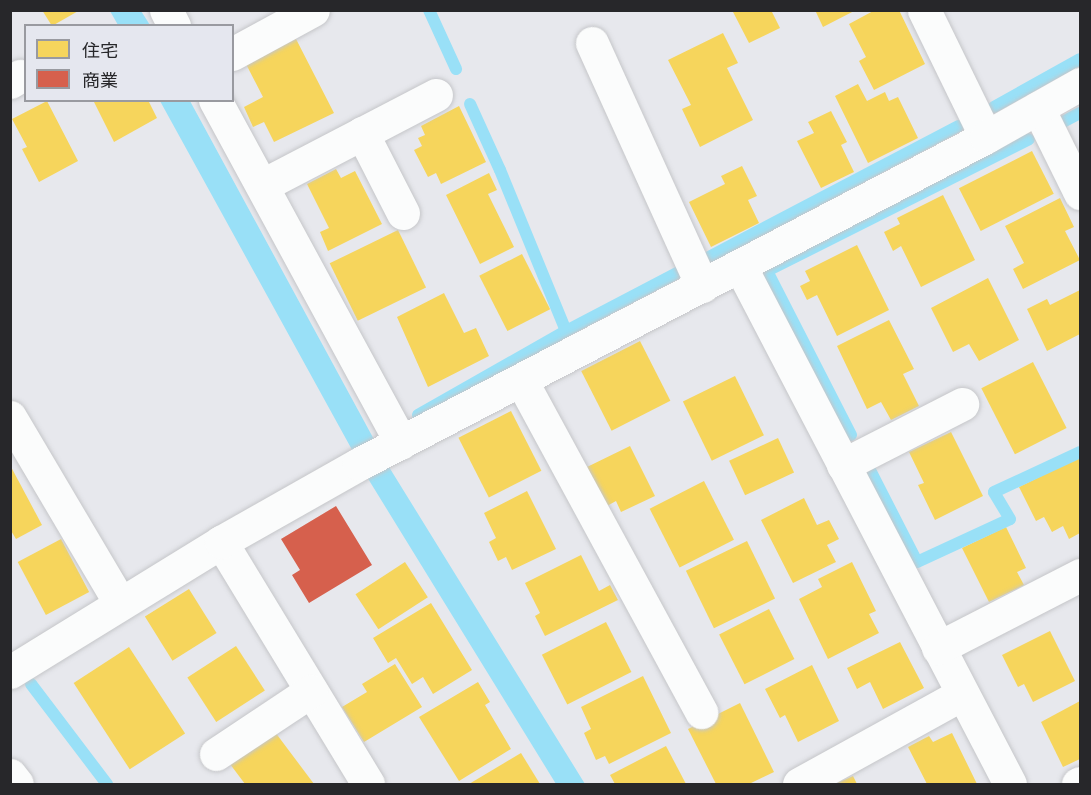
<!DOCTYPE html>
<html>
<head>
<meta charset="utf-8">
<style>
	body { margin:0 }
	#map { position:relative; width:1091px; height:795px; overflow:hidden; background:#e7e8ed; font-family:"Golos Text","Noto Sans JP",sans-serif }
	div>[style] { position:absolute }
	.water>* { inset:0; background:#99e0f7 }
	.homes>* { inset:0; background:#f6d55c; transform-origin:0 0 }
	.shops>* { inset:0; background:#d6604d }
	.stream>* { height:12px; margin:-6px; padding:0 6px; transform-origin:6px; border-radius:6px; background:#99e0f7 }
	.roads { filter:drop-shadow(0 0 2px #c5c6c9) drop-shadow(0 0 2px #c5c6c9) }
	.minor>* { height:33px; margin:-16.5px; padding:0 16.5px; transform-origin:16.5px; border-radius:16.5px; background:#fbfcfc }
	span { translate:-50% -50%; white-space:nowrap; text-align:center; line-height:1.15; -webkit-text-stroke:6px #e5e7ef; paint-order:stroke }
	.frame { position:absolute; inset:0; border:12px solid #27272a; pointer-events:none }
	.legend { position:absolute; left:24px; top:24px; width:210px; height:78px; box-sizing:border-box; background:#e5e7ef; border:2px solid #999aa0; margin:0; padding:8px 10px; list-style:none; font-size:18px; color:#27272a }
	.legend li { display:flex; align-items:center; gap:12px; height:30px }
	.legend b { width:30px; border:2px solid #999aa0 }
</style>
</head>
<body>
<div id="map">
	<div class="water">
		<i style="clip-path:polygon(110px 11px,141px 11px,150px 25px,118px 25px)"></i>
		<i style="clip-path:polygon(160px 101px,190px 101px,389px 467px,585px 784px,556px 784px,367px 477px)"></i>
	</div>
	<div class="homes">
		<i style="clip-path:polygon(42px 10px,80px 10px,52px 26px)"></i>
		<i style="clip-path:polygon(732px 10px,771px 10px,780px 28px,749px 43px)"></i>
		<i style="clip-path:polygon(815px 10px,856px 10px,823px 27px)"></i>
		<i style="clip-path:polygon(875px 10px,899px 10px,925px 64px,874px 90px,859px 61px,866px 57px,849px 24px)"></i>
		<i style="clip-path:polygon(723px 33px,738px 63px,727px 68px,753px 120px,700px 147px,682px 109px,691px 105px,668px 60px)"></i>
		<i style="clip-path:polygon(296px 39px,334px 113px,274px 142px,264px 122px,253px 127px,244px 107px,263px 97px,246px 64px)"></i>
		<i style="clip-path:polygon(858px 84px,867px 101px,885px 92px,889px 101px,898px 97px,918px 138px,868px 163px,835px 96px)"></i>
		<i style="clip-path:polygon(93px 100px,148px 100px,157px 118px,114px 142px)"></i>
		<i style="clip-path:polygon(47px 101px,78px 161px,39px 182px,22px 149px,27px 147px,12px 119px)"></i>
		<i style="clip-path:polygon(459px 106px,486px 162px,441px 184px,436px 173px,428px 177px,414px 150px,422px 146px,418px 138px,425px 135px,421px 126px)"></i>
		<i style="clip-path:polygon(831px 111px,847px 142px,841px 145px,854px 172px,821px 188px,797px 141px,814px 133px,808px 122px)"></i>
		<i style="left:1032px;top:151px;width:48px;height:82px;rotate:63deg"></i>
		<i style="clip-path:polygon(742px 166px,757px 196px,748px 200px,759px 223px,711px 247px,689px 202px,725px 184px,721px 176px)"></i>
		<i style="clip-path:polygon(336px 169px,341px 178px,355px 171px,382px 224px,328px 251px,320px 232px,329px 228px,307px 184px)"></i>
		<i style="clip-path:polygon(489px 173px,497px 190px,488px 194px,514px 247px,480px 264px,446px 195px)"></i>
		<i style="clip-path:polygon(943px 195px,975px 260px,921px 287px,901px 246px,893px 251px,884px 232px,900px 224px,897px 218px)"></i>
		<i style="clip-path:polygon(1060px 198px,1074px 227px,1065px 231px,1080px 260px,1023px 289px,1013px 269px,1024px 263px,1005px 226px)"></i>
		<i style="left:398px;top:230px;width:64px;height:76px;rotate:64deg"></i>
		<i style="clip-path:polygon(857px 245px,889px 310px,837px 336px,817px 295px,807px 300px,800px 286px,810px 281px,805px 271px)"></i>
		<i style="left:522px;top:254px;width:62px;height:48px;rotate:63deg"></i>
		<i style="clip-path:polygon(988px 278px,1019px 340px,979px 361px,969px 344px,953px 352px,931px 308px)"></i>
		<i style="clip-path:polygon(1080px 290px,1080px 334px,1047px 351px,1027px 309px,1047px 299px,1050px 305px)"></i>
		<i style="clip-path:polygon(444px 293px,464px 333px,476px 328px,489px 356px,428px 387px,397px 317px)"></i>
		<i style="clip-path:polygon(889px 320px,914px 369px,903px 374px,919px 406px,891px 420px,881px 402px,867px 409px,837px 346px)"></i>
		<i style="left:640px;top:341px;width:67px;height:66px;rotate:63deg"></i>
		<i style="left:1033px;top:362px;width:74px;height:58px;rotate:63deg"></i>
		<i style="left:735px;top:376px;width:66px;height:58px;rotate:64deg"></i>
		<i style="left:511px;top:411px;width:67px;height:59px;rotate:63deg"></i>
		<i style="clip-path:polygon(951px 432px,983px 496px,935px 520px,918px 485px,924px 483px,909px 452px)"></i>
		<i style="left:778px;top:438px;width:38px;height:54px;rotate:65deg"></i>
		<i style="clip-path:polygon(630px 446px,655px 496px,621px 512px,616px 501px,607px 506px,587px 467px)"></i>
		<i style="clip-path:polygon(1080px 457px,1080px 533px,1069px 539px,1063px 526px,1052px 532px,1044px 517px,1036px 521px,1019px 487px)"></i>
		<i style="clip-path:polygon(10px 465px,42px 525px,16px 539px,10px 529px)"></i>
		<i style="left:704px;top:481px;width:66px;height:61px;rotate:63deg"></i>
		<i style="clip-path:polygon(527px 491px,556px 549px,512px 570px,506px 557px,498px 561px,489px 542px,496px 538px,484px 513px)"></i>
		<i style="clip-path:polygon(804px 498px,817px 525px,829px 520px,839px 539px,827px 545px,836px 562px,793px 583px,761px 520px)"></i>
		<i style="clip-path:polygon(1006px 527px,1026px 568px,1017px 572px,1024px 585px,989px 602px,962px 548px)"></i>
		<i style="left:61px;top:539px;width:60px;height:49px;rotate:62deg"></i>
		<i style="left:747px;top:541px;width:64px;height:68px;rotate:64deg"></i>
		<i style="clip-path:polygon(581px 555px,599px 591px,610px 585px,618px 600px,545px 636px,535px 616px,540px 613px,525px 583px)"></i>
		<i style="left:405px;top:562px;width:42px;height:59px;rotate:57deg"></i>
		<i style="clip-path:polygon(852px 562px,876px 611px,869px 614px,879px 633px,828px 659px,799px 599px,822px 587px,818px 579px)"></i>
		<i style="left:189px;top:589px;width:52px;height:52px;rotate:58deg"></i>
		<i style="clip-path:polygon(431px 603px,472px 670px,433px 694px,423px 677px,412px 684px,396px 658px,388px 663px,373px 638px)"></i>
		<i style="left:769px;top:609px;width:56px;height:56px;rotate:63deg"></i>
		<i style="left:606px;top:622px;width:56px;height:72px;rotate:63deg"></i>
		<i style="clip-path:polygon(1050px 631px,1075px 681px,1033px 702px,1024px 684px,1018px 687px,1002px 655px)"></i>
		<i style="clip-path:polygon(900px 642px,924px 688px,883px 709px,870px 682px,857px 689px,847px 668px)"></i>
		<i style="left:236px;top:646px;width:53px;height:58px;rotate:57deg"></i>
		<i style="left:129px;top:647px;width:103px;height:66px;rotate:57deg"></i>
		<i style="clip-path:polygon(395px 664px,422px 707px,364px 742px,342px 707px,367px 692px,362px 684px)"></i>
		<i style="clip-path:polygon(812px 665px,839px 721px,798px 742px,785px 715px,780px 718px,765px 689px)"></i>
		<i style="clip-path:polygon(643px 676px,671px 733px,609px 764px,605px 756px,596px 760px,584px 733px,591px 729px,581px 707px)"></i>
		<i style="clip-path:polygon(478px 682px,490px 702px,485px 705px,511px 749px,459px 781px,419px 717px)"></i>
		<i style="clip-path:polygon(1080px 701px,1080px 759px,1063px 767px,1041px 722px)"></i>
		<i style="clip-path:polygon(740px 703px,774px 772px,749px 784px,716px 784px,688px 729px)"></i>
		<i style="clip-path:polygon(275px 732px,314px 784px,245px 784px,230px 764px)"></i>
		<i style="clip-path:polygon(952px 733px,977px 784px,927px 784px,908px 747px,929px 736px,933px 742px)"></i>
		<i style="clip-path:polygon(666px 746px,686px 784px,615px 784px,610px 775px)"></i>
		<i style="clip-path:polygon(521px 753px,540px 784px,469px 784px)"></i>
		<i style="clip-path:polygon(853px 776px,857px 784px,835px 784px)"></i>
	</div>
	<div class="shops">
		<i style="clip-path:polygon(336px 506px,372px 565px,309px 603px,292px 575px,300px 570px,281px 539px)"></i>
	</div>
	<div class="stream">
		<i style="left:429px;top:10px;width:65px;rotate:65.4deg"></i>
		<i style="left:470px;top:104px;width:72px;rotate:65.6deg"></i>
		<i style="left:500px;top:170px;width:174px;rotate:67.7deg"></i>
		<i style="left:994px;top:107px;width:98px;rotate:-29.2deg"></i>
		<i style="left:1061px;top:123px;width:21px;rotate:-28deg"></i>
		<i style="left:707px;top:258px;width:284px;rotate:-27.7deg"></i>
		<i style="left:418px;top:415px;width:170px;rotate:-29.6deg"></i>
		<i style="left:566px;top:331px;width:125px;rotate:-27.6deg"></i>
		<i style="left:851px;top:435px;width:184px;rotate:-117.1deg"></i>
		<i style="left:767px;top:271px;width:293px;rotate:-26.7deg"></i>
		<i style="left:870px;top:470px;width:103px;rotate:62.9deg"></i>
		<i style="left:917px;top:562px;width:102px;rotate:-24.8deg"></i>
		<i style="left:1010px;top:519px;width:31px;rotate:-121deg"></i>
		<i style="left:994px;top:492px;width:95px;rotate:-24.9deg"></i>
		<i style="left:31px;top:684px;width:126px;rotate:52.8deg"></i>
	</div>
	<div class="roads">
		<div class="minor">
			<i style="left:166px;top:10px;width:18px;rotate:63deg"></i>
			<i style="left:924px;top:10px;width:141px;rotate:64deg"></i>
			<i style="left:592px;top:43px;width:267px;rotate:65.6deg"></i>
			<i style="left:232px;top:54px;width:92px;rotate:-28.5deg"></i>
			<i style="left:10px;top:82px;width:12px;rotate:-31deg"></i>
			<i style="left:215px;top:100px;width:390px;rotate:61.5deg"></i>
			<i style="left:1038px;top:108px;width:95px;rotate:63.7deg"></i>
			<i style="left:362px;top:133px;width:90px;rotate:62.9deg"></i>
			<i style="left:263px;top:185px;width:195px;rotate:-27.5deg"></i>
			<i style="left:740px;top:266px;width:584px;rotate:62.47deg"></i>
			<i style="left:521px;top:380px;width:378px;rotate:61.5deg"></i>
			<i style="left:10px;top:417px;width:216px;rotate:59.4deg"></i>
			<i style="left:843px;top:465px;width:134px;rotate:-27.1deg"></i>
			<i style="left:221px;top:542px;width:283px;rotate:58.7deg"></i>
			<i style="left:938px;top:648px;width:160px;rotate:-27.2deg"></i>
			<i style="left:10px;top:672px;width:248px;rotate:-31.6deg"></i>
			<i style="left:221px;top:542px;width:159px;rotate:-29.5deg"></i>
			<i style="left:359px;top:464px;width:707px;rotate:-27.54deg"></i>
			<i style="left:986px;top:137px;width:108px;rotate:-29.4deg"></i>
			<i style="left:216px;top:754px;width:114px;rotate:-33.6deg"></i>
			<i style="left:10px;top:775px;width:11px;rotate:52deg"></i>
			<i style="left:799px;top:784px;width:186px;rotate:-28.9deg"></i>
			<i style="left:1078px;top:784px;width:2px;rotate:-27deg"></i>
		</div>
	</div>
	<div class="frame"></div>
	<ul class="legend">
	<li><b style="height:16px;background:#f6d55c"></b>住宅</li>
	<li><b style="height:16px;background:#d6604d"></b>商業</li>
	</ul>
</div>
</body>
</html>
